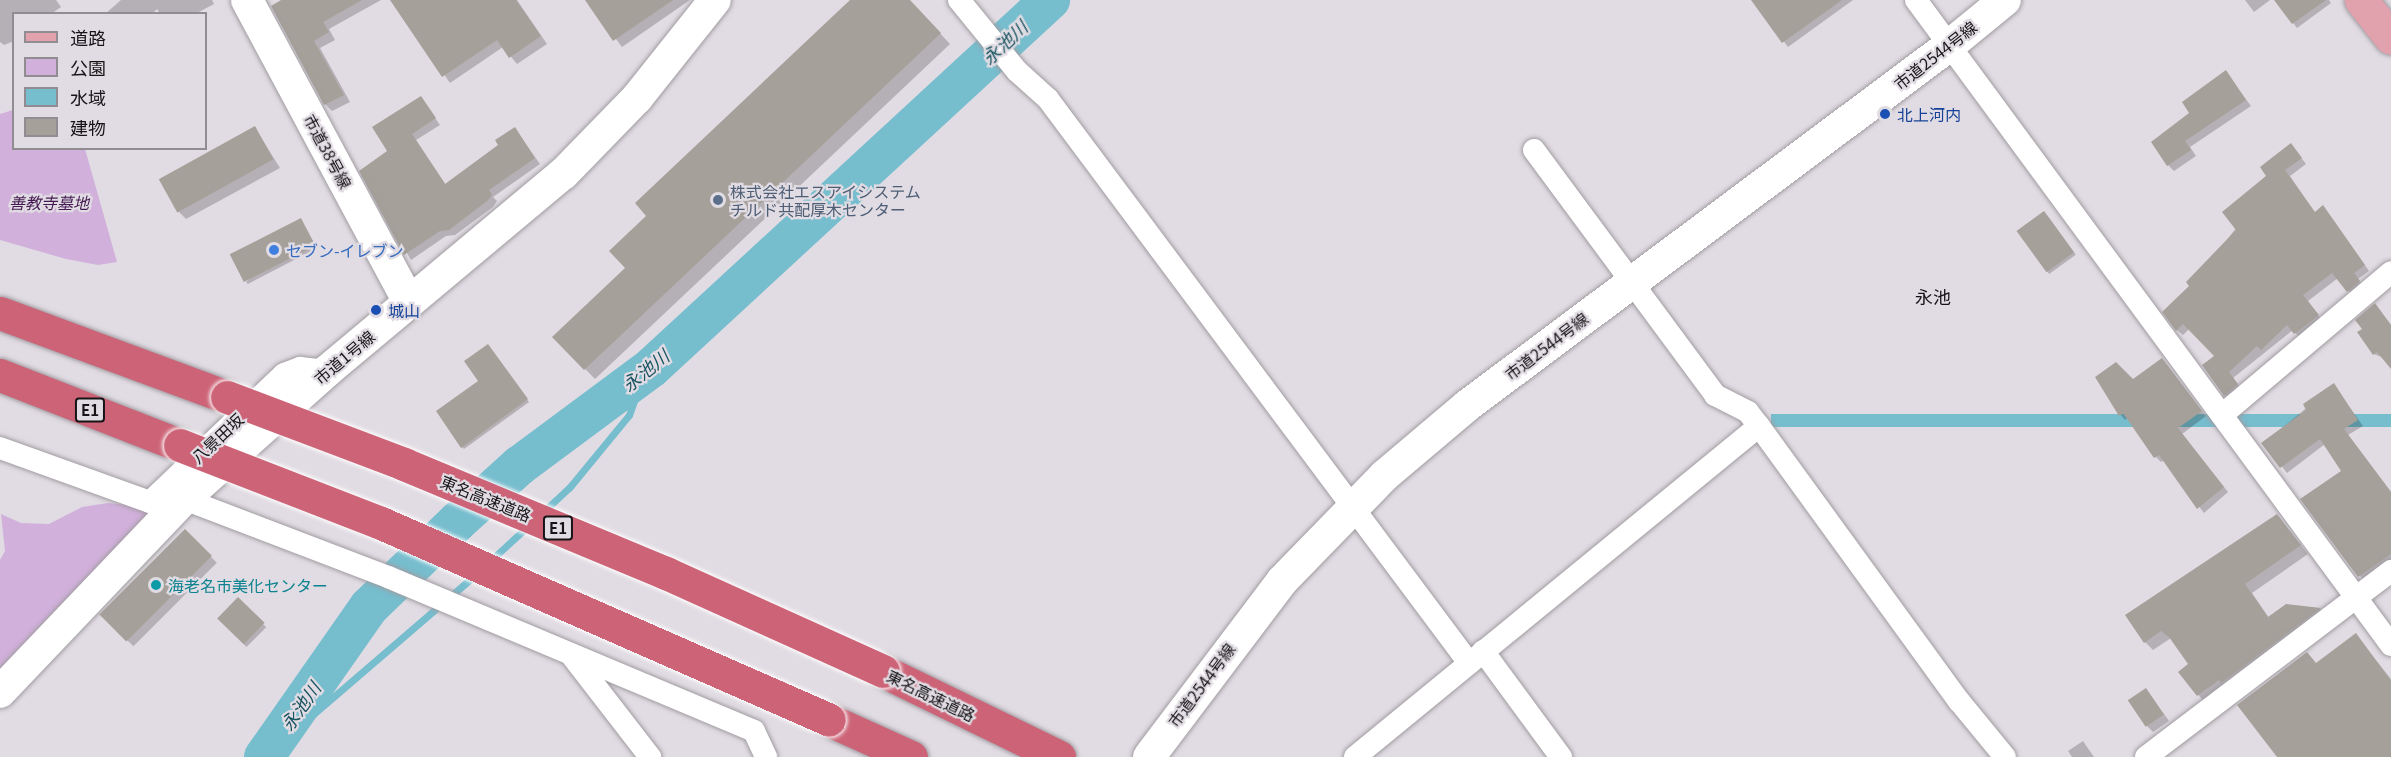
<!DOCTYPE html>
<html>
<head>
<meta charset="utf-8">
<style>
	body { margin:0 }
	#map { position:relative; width:2391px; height:757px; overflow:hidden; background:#e1dce3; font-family:Georgia,"Noto Sans JP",serif }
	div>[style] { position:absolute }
	.green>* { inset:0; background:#d1b0db }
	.water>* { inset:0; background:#76bdce; transform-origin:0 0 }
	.shadow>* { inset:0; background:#0003; transform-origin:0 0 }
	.stream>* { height:7px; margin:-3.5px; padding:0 3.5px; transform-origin:3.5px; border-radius:3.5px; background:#76bdce }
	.river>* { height:40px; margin:-20px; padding:0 20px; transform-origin:20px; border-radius:20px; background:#76bdce }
	.building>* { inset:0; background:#a5a099; transform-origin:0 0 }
	.roads { filter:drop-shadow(0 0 2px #a19ca2) drop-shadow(0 0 2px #a19ca2) }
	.street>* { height:22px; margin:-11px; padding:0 11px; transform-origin:11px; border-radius:11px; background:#fff }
	.secondary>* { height:32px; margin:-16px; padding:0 16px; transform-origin:16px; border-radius:16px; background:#fff }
	.primary>* { height:33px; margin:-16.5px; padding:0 16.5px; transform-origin:16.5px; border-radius:16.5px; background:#e1a1ad }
	.highway>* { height:33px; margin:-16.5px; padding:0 16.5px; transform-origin:16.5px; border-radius:16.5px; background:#cd6377 }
	.bridges { filter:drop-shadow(0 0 2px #fff) drop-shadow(0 0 2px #fff) }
	.highway-bridge>* { height:33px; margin:-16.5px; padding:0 16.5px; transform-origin:16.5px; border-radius:16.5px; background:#cd6377 }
	.dots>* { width:16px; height:16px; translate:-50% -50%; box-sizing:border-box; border:3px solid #e1dce3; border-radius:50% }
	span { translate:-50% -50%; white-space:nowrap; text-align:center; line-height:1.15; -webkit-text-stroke:4.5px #e1dce3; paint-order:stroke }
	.shield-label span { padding:2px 4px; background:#e1dce3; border:2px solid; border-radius:4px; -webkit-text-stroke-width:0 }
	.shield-label { font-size:15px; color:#161417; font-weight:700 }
	.street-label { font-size:16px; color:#161417 }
	.transit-label { font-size:16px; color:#164399 }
	.left { translate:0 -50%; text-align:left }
	.service-label { font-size:16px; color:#4e5e75 }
	.park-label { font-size:16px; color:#451a52; font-style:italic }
	.shop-label { font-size:16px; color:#366cbe }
	.culture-label { font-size:16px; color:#0d838f }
	.water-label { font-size:18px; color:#185461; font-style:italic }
	.neighbourhood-label { font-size:18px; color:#161417 }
	.legend { position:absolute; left:12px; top:12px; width:195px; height:138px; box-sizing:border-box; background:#e1dce3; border:2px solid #908c91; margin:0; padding:8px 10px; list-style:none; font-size:18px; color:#161417 }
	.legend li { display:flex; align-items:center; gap:12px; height:30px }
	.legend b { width:30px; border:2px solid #908c91 }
</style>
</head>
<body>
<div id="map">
	<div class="green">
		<i style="clip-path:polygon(13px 110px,14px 148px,85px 149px,117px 262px,98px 265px,66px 259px,0 240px,0 114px)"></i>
		<i style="clip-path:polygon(108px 503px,129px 505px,148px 512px,145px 528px,0 689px,0 560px,5px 551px,1px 514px,21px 523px,49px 524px,82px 507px)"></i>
	</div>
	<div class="water">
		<i style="left:2391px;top:414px;width:13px;height:620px;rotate:90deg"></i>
	</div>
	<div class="shadow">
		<i style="clip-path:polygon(0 0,56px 0,61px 7px,51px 14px,14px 14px,14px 41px,4px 45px,0 42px)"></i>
		<i style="clip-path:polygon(121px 0,212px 0,214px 4px,195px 14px,160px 14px,157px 9px,152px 14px,105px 14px)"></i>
		<i style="clip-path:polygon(284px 0,381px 0,329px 29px,335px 40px,320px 48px,350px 102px,332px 111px,325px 104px)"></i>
		<i style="clip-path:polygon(392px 0,517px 0,547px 44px,517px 64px,503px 47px,450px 83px)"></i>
		<i style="clip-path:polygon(587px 0,690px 0,622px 47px)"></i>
		<i style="clip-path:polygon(852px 0,909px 0,950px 44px,595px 379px,554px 337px,627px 268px,649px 216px)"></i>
		<i style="clip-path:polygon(1761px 0,1853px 0,1788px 47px,1756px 4px)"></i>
		<i style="clip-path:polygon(2245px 0,2270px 0,2254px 12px)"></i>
		<i style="clip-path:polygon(2276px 0,2329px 0,2331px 3px,2297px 28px)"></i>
		<i style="clip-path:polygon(2226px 72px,2251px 106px,2190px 147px,2196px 156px,2174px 171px,2168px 165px,2191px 113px)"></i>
		<i style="clip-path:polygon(421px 98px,440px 125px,416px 140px,446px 185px,500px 146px,515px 129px,540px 164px,493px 197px,497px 201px,493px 207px,455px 235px,446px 236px,411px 260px,361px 171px,389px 152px)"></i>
		<i style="clip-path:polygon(255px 128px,280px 168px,186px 219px,177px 210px)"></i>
		<i style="clip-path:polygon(2296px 151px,2306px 164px,2290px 176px,2315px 213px,2328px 213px,2369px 271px,2358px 279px,2364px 287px,2353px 296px,2338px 278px,2308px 301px,2323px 322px,2300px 338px,2293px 330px,2233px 378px,2242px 390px,2231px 400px,2225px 395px,2216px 356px,2190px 328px,2183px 335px,2177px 330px,2191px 286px)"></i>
		<i style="left:2047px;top:215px;width:49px;height:33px;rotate:54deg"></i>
		<i style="clip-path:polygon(303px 223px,317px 248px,248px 284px,246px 282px)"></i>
		<i style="clip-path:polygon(2375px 305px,2391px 325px,2391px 361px,2374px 354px,2364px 330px)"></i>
		<i style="clip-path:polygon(490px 348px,529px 402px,464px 449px,462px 447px)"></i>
		<i style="clip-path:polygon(2167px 365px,2206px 416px,2182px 434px,2228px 492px,2204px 513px,2164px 460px,2161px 462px,2156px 457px,2128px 418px,2125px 420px,2111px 403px,2133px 381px)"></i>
		<i style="clip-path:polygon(2334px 385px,2363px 426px,2348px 435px,2391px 492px,2391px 563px,2365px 582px,2303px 500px,2343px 471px,2325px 444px,2287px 473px,2264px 443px)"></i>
		<i style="clip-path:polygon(2277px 516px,2308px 554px,2252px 593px,2269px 618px,2287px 605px,2320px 609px,2327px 617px,2206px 704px,2180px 672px,2190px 665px,2171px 638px,2153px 650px,2145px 642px)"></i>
		<i style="left:185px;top:531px;width:45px;height:118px;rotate:45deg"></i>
		<i style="left:238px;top:599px;width:40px;height:28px;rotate:45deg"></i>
		<i style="clip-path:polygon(2356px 635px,2391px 679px,2391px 757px,2279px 757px,2317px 664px)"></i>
		<i style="clip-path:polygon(2146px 689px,2169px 721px,2153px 732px,2147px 726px)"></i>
		<i style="clip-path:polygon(2083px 741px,2085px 744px,2094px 757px,2072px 757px,2068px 751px)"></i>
	</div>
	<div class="stream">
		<i style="left:544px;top:511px;width:34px;rotate:-43deg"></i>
		<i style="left:569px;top:488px;width:94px;rotate:-50.6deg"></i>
		<i style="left:629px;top:415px;width:45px;rotate:-70.3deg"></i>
		<i style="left:491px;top:560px;width:52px;rotate:-42.6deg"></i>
		<i style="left:267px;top:754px;width:276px;rotate:-40.7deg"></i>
	</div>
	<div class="river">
		<i style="left:264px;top:757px;width:183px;rotate:-55deg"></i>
		<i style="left:369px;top:607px;width:122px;rotate:-44deg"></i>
		<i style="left:457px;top:522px;width:84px;rotate:-42.1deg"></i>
		<i style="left:519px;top:466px;width:164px;rotate:-36.6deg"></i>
		<i style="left:651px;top:368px;width:543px;rotate:-42.69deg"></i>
	</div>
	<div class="building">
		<i style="clip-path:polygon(281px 0,362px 0,323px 22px,329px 32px,314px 41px,344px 95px,324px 105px,271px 6px)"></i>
		<i style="clip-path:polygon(390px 0,516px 0,541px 36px,509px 58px,497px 40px,442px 77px)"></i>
		<i style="clip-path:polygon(585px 0,673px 0,613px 41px)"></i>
		<i style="clip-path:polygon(850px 0,910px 0,941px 33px,584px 370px,552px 337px,625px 268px,609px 251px,646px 216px,635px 203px)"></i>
		<i style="clip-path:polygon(1751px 0,1842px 0,1782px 43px)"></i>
		<i style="clip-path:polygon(2274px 0,2326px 0,2292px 24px)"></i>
		<i style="clip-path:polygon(2226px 70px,2246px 100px,2185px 141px,2191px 150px,2167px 166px,2151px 142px,2189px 113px,2182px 102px)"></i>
		<i style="clip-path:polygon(421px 96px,436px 118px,412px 134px,445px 184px,498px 145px,495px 140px,515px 127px,535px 158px,489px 190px,492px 195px,487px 201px,449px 230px,440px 231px,404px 255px,359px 171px,387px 151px,372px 127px)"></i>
		<i style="left:255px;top:126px;width:38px;height:110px;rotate:61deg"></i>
		<i style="clip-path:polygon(2291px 143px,2302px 158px,2285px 170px,2315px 212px,2323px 205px,2365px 265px,2354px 273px,2360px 281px,2347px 292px,2332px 273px,2303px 295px,2319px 315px,2294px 334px,2287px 325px,2261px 350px,2257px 346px,2229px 372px,2238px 384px,2224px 396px,2202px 365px,2214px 356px,2183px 324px,2176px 331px,2162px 312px,2189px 286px,2186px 282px,2236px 230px,2222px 212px,2266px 176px,2260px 167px)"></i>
		<i style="left:2044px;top:211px;width:51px;height:34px;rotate:54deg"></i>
		<i style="left:301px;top:218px;width:31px;height:80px;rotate:63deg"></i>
		<i style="clip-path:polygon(2375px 303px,2391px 325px,2391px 369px,2377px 352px,2373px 355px,2357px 332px,2362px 329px,2355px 320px)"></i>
		<i style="clip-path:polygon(488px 344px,528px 399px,461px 448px,436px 411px,478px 381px,464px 361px)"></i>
		<i style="clip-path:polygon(2162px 358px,2202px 411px,2178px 428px,2224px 487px,2197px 509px,2159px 455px,2154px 458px,2123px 413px,2119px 416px,2095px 377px,2116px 362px,2133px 379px)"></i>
		<i style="clip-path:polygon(2334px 383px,2358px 420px,2344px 429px,2391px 492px,2391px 554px,2358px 577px,2300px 499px,2341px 471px,2320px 439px,2280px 468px,2261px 443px,2306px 410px,2303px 404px)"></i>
		<i style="clip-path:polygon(2277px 514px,2301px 545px,2245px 584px,2268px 617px,2286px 604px,2321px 608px,2221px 683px,2219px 680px,2197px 696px,2178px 672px,2188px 664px,2169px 637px,2161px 631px,2144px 643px,2125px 615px)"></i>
		<i style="left:185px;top:529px;width:38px;height:121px;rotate:45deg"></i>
		<i style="left:238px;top:597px;width:37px;height:30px;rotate:44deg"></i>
		<i style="clip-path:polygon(2356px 633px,2391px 681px,2391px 757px,2277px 757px,2237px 705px,2307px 652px,2316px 663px)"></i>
		<i style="left:2146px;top:688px;width:32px;height:22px;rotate:56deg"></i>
	</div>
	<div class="roads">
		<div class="street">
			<i style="left:959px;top:0;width:92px;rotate:50.8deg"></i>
			<i style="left:1017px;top:71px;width:42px;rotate:42.1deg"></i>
			<i style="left:1048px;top:99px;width:704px;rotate:53.26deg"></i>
			<i style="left:1916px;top:0;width:801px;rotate:53.63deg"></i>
			<i style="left:1534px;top:150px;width:305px;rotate:53.5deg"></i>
			<i style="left:1715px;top:395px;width:37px;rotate:27deg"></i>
			<i style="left:1748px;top:412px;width:18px;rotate:52deg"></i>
			<i style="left:1759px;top:426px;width:340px;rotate:54deg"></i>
			<i style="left:1959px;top:701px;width:72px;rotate:50.6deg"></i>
			<i style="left:2222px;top:415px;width:221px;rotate:-40.2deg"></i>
			<i style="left:0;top:448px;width:159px;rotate:19.8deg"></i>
			<i style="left:150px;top:502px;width:185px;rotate:-43.7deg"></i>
			<i style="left:284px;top:374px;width:17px;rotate:-21deg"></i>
			<i style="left:300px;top:368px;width:27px;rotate:6deg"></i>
			<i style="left:184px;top:499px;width:218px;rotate:20.9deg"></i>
			<i style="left:388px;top:577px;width:397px;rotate:22.8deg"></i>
			<i style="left:754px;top:731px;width:29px;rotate:65deg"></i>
			<i style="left:1483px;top:651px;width:132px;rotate:53.7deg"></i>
			<i style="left:572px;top:656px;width:128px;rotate:52.3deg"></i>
			<i style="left:1355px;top:757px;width:522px;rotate:-39.33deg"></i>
			<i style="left:2146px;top:757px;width:308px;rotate:-37.2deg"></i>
		</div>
		<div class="secondary">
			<i style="left:247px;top:0;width:343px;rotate:61.8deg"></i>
			<i style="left:0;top:692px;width:267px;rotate:-46.4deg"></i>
			<i style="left:184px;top:499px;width:192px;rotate:-41.8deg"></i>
			<i style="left:327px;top:371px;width:307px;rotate:-39.9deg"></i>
			<i style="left:563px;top:174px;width:106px;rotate:-45.8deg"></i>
			<i style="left:637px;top:98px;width:125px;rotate:-51.5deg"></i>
			<i style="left:1149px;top:757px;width:221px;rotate:-52.9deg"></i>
			<i style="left:1282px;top:581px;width:146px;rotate:-45.8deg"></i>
			<i style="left:1384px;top:476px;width:110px;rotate:-40.2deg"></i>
			<i style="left:1468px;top:405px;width:602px;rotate:-36.76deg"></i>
			<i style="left:1950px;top:45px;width:71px;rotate:-39.3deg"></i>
		</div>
		<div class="primary">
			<i style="left:2361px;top:0;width:48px;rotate:51.7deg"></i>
		</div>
		<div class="highway">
			<i style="left:0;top:313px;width:242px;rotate:20.3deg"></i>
			<i style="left:0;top:375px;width:193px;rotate:21.3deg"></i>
			<i style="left:883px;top:671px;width:196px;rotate:26deg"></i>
			<i style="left:829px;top:720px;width:90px;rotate:24.3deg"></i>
		</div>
	</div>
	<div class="bridges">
		<div class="highway-bridge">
			<i style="left:227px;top:397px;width:189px;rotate:20.7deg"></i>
			<i style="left:404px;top:464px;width:284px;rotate:22.6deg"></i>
			<i style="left:666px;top:573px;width:238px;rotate:24.3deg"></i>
			<i style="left:180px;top:445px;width:216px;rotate:21.2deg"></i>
			<i style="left:381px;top:523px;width:489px;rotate:23.7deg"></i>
		</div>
	</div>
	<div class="dots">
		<i style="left:1885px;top:114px;background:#1a4fb4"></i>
		<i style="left:718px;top:200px;background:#5c6f8a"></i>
		<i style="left:274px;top:250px;background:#3f7fe0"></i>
		<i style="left:376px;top:310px;background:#1a4fb4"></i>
		<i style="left:156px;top:585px;background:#0f9aa8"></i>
	</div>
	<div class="shield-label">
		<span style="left:90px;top:410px">E1</span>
		<span style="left:558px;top:528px">E1</span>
	</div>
	<div class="street-label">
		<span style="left:1935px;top:55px;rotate:-38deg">市道2544号線</span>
		<span style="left:328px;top:151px;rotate:62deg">市道38号線</span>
		<span style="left:1546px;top:346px;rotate:-37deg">市道2544号線</span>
		<span style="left:344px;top:357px;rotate:-40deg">市道1号線</span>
		<span style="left:217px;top:438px;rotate:-43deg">八景田坂</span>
		<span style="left:486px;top:498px;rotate:22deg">東名高速道路</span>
		<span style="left:1201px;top:685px;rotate:-53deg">市道2544号線</span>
		<span style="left:931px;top:695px;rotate:26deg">東名高速道路</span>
	</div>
	<div class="transit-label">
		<span class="left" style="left:1897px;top:114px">北上河内</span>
		<span class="left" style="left:388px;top:310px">城山</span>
	</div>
	<div class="service-label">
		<span class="left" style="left:730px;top:200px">株式会社エスアイシステム<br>チルド共配厚木センター</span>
	</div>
	<div class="park-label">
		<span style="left:49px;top:202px">善教寺墓地</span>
	</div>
	<div class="shop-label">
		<span class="left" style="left:286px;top:250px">セブン-イレブン</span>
	</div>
	<div class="culture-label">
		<span class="left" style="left:168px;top:585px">海老名市美化センター</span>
	</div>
	<div class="water-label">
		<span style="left:1004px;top:42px;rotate:-43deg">永池川</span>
		<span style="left:645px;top:370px;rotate:-39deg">永池川</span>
		<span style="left:300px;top:706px;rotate:-55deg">永池川</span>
	</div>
	<div class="neighbourhood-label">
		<span style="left:1933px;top:296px">永池</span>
	</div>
	<ul class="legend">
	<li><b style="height:8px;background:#e1a1ad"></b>道路</li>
	<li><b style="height:16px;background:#d1b0db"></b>公園</li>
	<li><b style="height:16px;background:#76bdce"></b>水域</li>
	<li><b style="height:16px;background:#a5a099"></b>建物</li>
	</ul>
</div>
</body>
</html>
